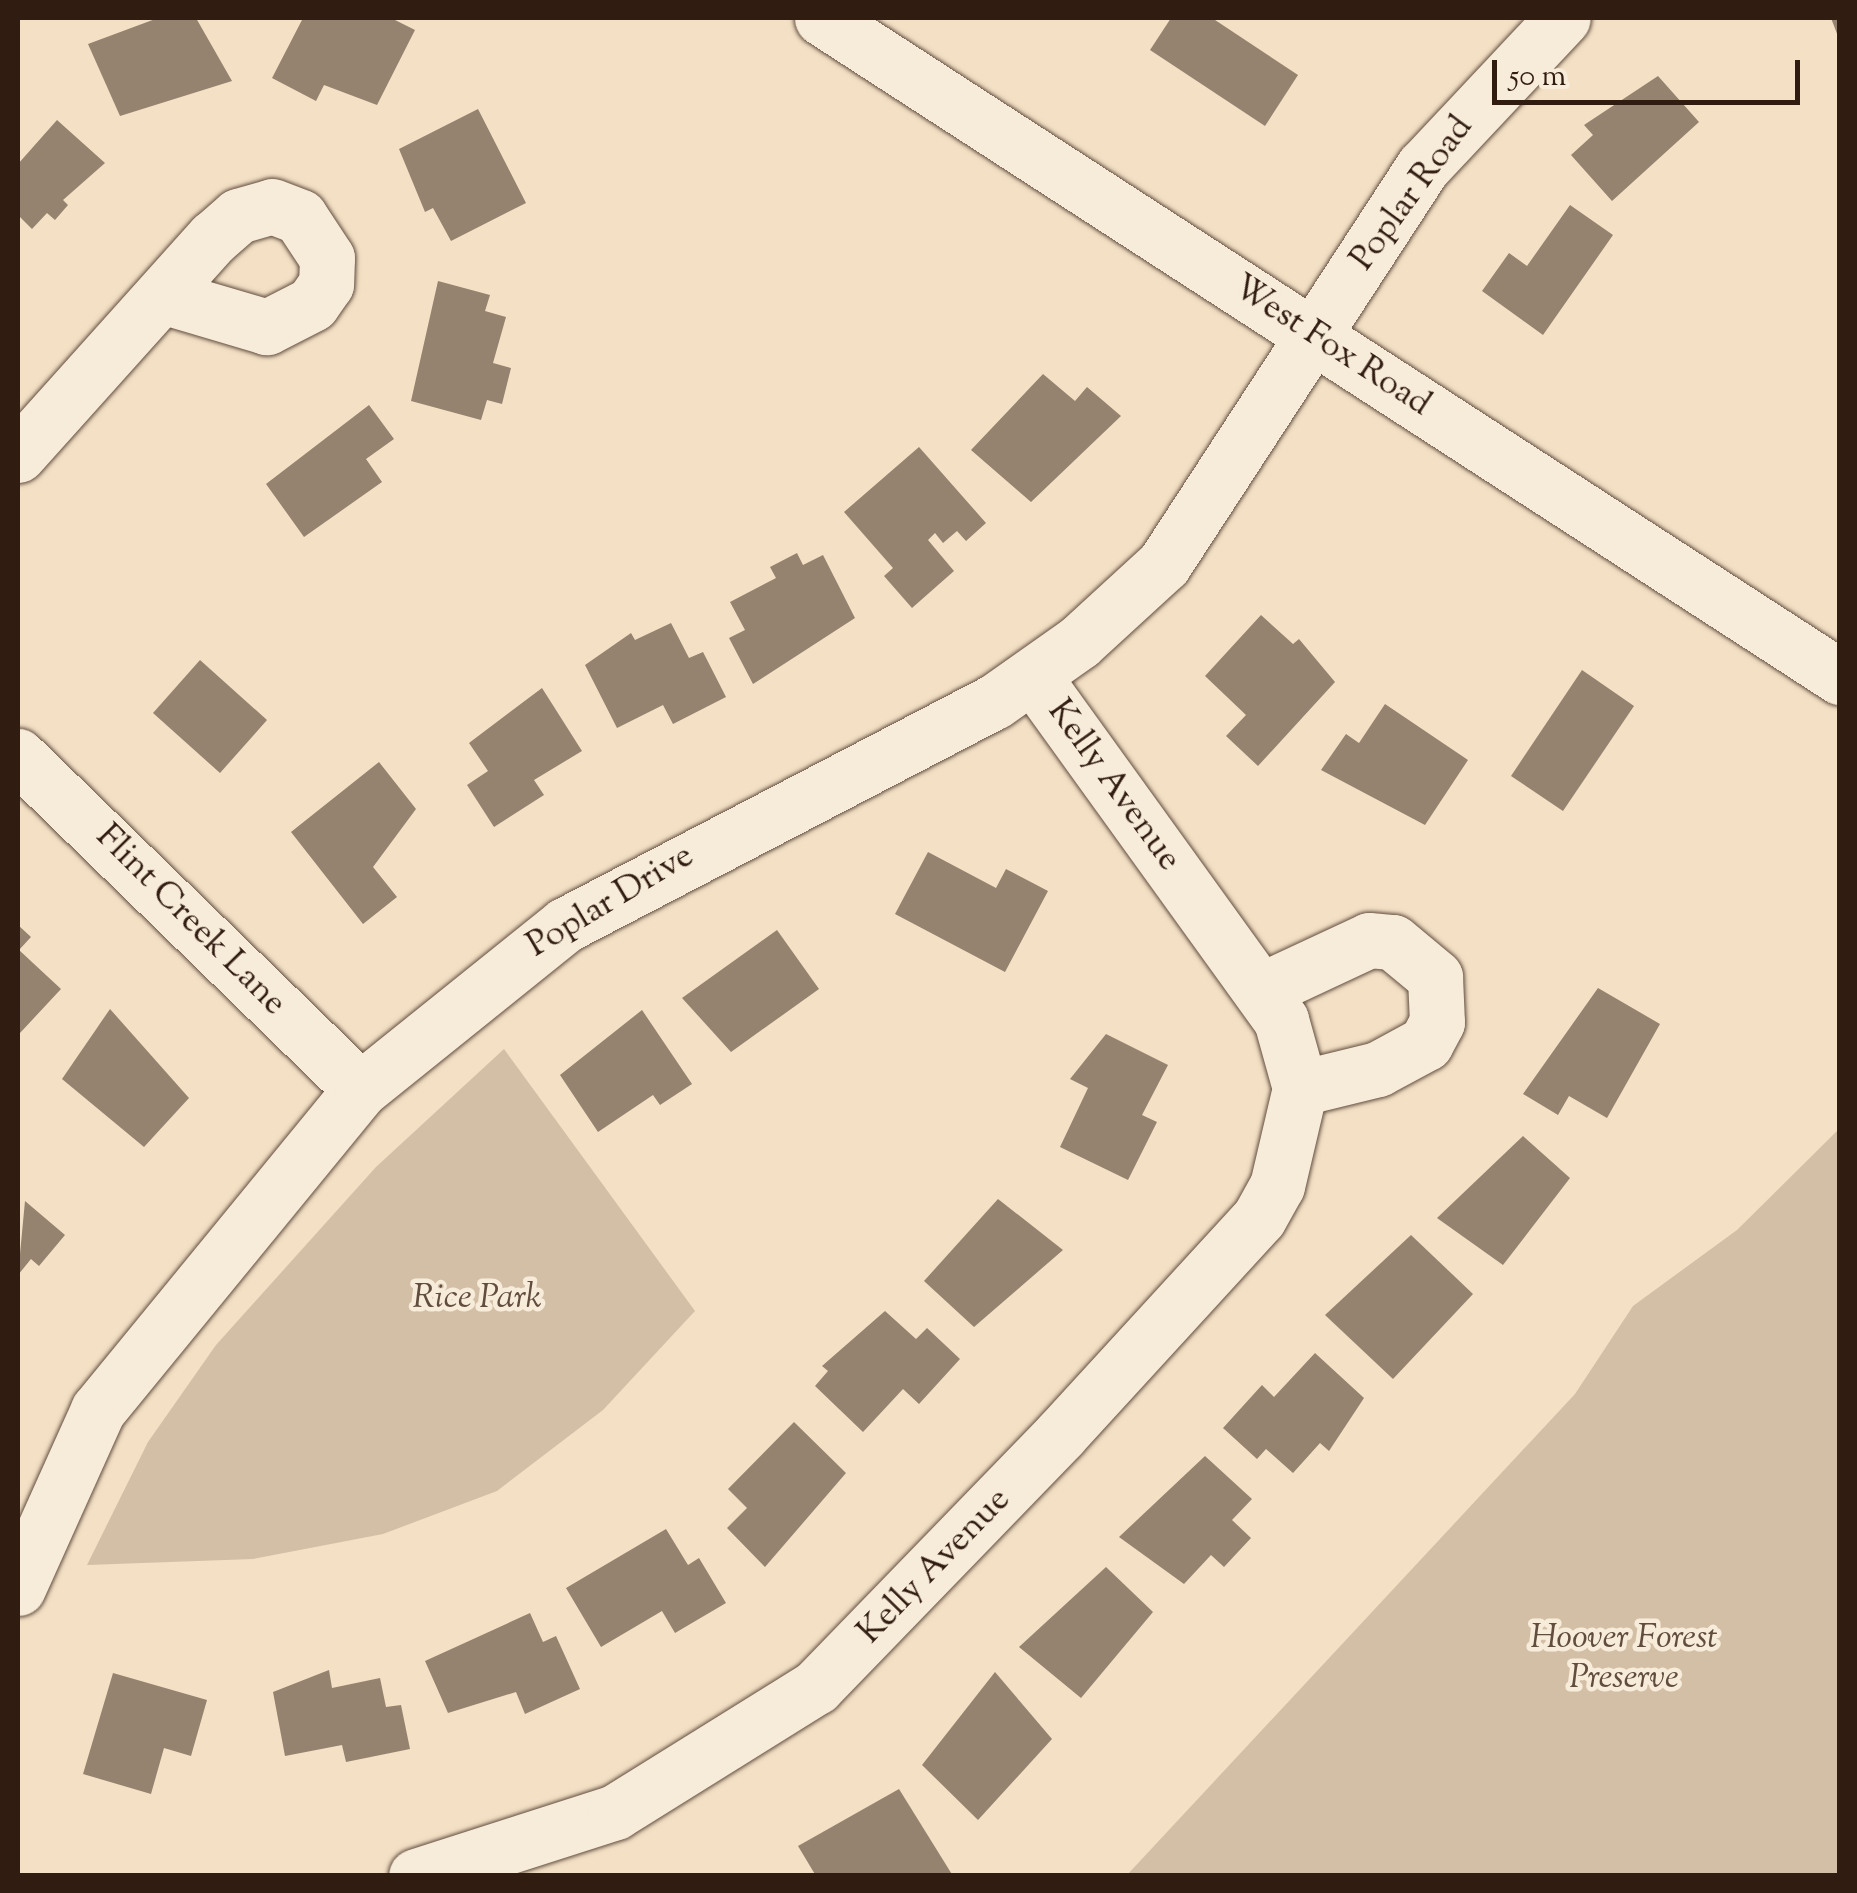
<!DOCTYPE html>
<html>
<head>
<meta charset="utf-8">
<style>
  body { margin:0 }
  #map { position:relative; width:1857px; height:1893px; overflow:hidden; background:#f3e0c5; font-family:"Sorts Mill Goudy",serif }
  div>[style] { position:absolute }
  .green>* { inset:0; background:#d2bfa6 }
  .building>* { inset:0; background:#95826f }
  .roads { filter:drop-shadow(0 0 2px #614d3e) drop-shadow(0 0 2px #614d3e) }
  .minor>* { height:55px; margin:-27.5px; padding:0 27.5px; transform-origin:27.5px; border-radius:27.5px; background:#f7ebd9 }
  span { translate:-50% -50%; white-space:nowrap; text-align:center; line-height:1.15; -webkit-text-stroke:9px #f7ebd9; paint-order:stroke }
  .street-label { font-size:35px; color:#301c11 }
  .park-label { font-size:35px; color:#614d3e; font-style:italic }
  .frame { position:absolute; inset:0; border:20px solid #301c11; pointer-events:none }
  .scale { position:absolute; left:1492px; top:60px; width:308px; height:45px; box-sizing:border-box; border:5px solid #301c11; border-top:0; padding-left:12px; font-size:30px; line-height:35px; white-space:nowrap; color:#301c11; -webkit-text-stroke:8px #f7ebd9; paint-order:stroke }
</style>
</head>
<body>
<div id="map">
  <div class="green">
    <div style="clip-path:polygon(504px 1049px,695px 1311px,603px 1410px,497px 1491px,383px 1534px,253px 1559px,87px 1565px,148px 1442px,216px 1345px,376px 1167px)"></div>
    <div style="clip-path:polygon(1839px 1129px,1839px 1875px,1127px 1875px,1575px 1394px,1633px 1306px,1737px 1230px)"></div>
  </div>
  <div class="building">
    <div style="clip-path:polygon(158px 18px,196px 18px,232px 81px,120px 116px,88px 44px)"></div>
    <div style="clip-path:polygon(303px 18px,391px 18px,415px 30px,377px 105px,324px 85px,316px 101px,272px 78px)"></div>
    <div style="clip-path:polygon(1171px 18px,1212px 18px,1298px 75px,1265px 126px,1150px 50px)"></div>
    <div style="clip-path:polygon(1831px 18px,1840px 18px,1840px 39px,1839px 39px)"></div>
    <div style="clip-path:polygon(1658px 76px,1699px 122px,1612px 201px,1571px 155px,1593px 135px,1584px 125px)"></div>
    <div style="clip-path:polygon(478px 109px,526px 203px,451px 241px,433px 208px,425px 212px,399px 149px)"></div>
    <div style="clip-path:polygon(57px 120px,105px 163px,63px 200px,68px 205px,55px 220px,47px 213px,32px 229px,18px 215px,18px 164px)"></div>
    <div style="clip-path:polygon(1570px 205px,1613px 235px,1543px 335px,1482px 291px,1509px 253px,1527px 266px)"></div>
    <div style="clip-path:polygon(438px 281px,490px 295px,485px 311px,506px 317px,493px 363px,511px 368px,502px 404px,487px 400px,481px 420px,411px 401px)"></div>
    <div style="clip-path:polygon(1043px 374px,1075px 401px,1087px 387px,1121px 416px,1031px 502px,971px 450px)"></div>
    <div style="clip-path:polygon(369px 405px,394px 439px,366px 459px,382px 482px,304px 537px,266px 484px)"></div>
    <div style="clip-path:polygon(919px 447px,986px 523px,966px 541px,957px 531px,943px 543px,935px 533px,928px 540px,954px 571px,912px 608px,884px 576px,893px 568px,844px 512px)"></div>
    <div style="clip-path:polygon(797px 553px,803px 565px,823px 555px,855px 618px,753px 684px,729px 638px,745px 630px,730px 602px,776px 578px,770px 567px)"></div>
    <div style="clip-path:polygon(1261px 615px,1293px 644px,1299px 639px,1335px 682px,1258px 766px,1226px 736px,1246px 715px,1205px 676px)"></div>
    <div style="clip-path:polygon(671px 623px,689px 658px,703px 652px,726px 697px,673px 724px,663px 705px,617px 728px,585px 665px,631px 633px,635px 640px)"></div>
    <div style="clip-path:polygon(200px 660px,267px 720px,220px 773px,153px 713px)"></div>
    <div style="clip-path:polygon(1582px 670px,1634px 706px,1563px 811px,1511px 776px)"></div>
    <div style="clip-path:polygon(542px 688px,582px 751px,534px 780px,544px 795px,494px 827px,467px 785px,488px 771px,469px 743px)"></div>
    <div style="clip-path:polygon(1385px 704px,1468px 760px,1425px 825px,1321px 770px,1346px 734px,1359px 743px)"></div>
    <div style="clip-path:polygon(379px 762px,416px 809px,373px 867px,397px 897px,363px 924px,291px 832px)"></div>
    <div style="clip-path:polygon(928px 852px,996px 888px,1006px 869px,1048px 891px,1005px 972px,895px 914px)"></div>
    <div style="clip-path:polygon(18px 925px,31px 937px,19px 950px,61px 989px,20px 1033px)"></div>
    <div style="clip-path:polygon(777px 930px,819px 989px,731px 1052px,682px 998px)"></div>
    <div style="clip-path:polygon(1598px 988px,1660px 1024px,1607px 1118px,1569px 1096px,1558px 1115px,1523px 1094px)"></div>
    <div style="clip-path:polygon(110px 1009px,189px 1098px,144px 1147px,62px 1079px)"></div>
    <div style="clip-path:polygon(642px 1010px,692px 1084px,660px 1105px,653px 1095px,598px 1132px,560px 1075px)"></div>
    <div style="clip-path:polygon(1106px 1034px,1168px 1065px,1142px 1115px,1157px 1122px,1128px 1180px,1060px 1147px,1088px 1088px,1070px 1079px)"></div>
    <div style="clip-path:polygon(1523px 1136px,1570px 1178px,1503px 1265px,1437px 1218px)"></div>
    <div style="clip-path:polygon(998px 1199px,1063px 1250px,974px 1327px,924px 1281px)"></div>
    <div style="clip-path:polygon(25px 1201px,65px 1235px,39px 1266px,31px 1259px,18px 1275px)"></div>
    <div style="clip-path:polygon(1411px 1235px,1473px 1294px,1393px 1379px,1325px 1315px)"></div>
    <div style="clip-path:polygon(885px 1311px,916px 1339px,927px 1328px,960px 1359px,919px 1404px,903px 1389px,863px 1432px,815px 1386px,828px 1371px,822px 1366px)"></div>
    <div style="clip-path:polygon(1315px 1353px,1364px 1398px,1329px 1451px,1320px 1443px,1293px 1473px,1266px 1449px,1257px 1459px,1223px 1428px,1262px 1385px,1274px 1397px)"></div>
    <div style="clip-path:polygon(794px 1422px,846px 1473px,765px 1567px,727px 1528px,747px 1508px,728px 1489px)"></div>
    <div style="clip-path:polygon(1205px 1456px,1252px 1499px,1232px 1520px,1251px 1538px,1224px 1567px,1211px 1555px,1184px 1584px,1119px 1537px)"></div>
    <div style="clip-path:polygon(666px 1529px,688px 1565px,699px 1558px,726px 1603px,675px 1633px,662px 1611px,601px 1647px,566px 1588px)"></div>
    <div style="clip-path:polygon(1106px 1567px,1153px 1612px,1081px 1698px,1019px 1647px)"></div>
    <div style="clip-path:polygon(530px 1613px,543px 1642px,556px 1636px,580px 1689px,525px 1714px,516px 1692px,448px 1713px,425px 1661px)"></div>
    <div style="clip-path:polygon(329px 1670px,332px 1688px,380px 1678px,386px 1707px,401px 1705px,410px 1749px,346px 1762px,342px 1745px,285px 1756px,273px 1692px)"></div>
    <div style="clip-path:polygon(995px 1672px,1052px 1739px,978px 1820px,922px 1765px)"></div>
    <div style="clip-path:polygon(113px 1673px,207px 1700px,191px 1756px,164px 1748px,151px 1794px,83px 1774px)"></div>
    <div style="clip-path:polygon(899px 1789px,953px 1876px,816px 1876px,798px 1846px)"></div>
  </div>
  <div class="roads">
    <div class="minor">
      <div style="left:822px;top:18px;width:1213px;rotate:32.92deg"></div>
      <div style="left:18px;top:455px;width:292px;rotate:-48.1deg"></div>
      <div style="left:213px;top:238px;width:33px;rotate:-41deg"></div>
      <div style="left:238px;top:216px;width:35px;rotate:-16deg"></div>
      <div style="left:272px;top:206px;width:30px;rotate:21deg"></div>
      <div style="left:300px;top:217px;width:49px;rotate:56.6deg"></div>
      <div style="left:327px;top:258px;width:26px;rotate:92deg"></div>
      <div style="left:326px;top:284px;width:24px;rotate:125deg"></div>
      <div style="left:312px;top:304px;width:51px;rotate:152.9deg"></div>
      <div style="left:267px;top:327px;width:109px;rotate:-163.6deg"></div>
      <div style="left:18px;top:756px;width:478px;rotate:44.2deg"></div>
      <div style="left:1262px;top:990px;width:118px;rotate:-25deg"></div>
      <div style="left:1369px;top:940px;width:24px;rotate:5deg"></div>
      <div style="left:1393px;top:942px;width:55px;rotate:39.8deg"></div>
      <div style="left:1435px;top:977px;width:45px;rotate:87.5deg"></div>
      <div style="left:1437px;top:1022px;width:24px;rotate:118deg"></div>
      <div style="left:1426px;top:1043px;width:55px;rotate:151.6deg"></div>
      <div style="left:1378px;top:1069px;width:80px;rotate:166.3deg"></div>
      <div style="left:18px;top:1588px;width:195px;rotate:-65.8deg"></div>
      <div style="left:98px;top:1410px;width:415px;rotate:-50.7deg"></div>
      <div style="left:361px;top:1089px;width:262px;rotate:-38.8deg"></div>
      <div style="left:565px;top:925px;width:483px;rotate:-27.5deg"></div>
      <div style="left:994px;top:702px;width:104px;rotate:-35.2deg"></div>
      <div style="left:1079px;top:642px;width:115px;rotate:-42.5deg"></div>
      <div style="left:1164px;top:564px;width:474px;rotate:-56.9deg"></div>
      <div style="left:1423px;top:167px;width:204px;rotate:-46.8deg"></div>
      <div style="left:416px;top:1876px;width:209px;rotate:-17.8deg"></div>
      <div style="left:615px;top:1812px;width:237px;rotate:-31.9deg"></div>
      <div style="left:816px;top:1687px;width:351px;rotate:-45.9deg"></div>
      <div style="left:1060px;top:1435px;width:294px;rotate:-47.5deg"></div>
      <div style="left:1259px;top:1218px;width:37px;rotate:-61deg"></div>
      <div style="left:1277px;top:1186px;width:101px;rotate:-76.8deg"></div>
      <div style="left:1300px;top:1088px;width:71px;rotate:-105.6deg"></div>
      <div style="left:1281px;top:1020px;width:422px;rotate:-125.8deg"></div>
    </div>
  </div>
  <div class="street-label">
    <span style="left:1413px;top:194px;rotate:-54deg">Poplar Road</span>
    <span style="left:1331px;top:347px;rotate:33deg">West Fox Road</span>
    <span style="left:1113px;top:786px;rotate:54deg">Kelly Avenue</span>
    <span style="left:611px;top:902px;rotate:-31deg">Poplar Drive</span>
    <span style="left:190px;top:921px;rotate:45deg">Flint Creek Lane</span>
    <span style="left:935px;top:1567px;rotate:-46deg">Kelly Avenue</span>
  </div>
  <div class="park-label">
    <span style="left:477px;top:1299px">Rice Park</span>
    <span style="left:1624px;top:1659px">Hoover Forest<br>Preserve</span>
  </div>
  <div class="frame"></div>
  <div class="scale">50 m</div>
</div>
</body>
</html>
